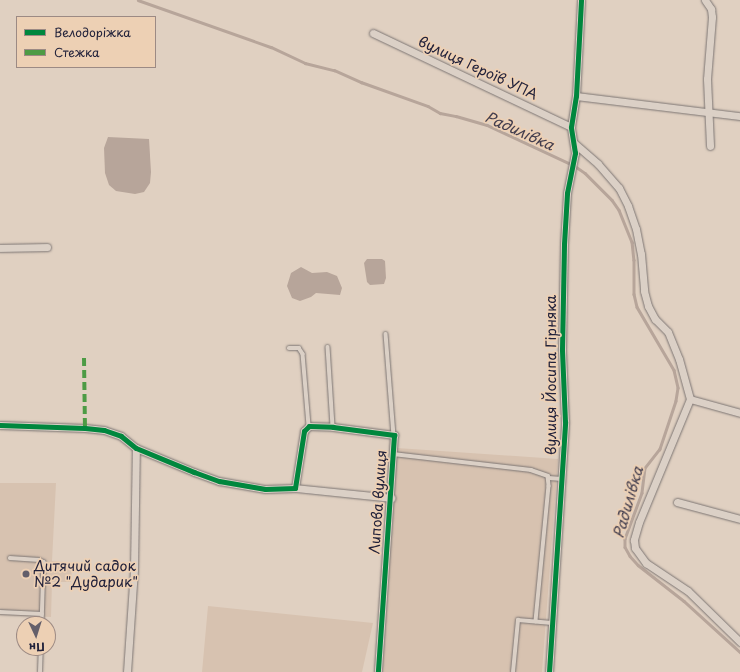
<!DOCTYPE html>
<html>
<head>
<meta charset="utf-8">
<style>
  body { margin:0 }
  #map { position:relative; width:740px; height:672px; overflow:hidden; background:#e0d0c1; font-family:"Playpen Sans",sans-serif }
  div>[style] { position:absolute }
  .built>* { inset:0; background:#d7c2b0 }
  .water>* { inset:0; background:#b7a59a }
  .stream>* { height:2.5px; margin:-1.25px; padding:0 1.25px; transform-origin:1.25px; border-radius:1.25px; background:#b7a59a }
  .roads { filter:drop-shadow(0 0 1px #7c7573) drop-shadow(0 0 1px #7c7573) }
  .lane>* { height:3.5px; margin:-1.75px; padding:0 1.75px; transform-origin:1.75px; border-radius:1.75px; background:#dbd0c6 }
  .street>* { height:7px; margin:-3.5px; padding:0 3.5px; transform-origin:3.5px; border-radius:3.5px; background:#dbd0c6 }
  .quiet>* { height:4px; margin-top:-2px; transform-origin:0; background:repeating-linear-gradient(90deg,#4d9b45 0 8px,transparent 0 12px) }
  .cycleway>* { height:5px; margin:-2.5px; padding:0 2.5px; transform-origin:2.5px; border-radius:2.5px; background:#00873e }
  .dots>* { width:11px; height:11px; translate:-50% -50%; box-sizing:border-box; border:2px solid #edd0b4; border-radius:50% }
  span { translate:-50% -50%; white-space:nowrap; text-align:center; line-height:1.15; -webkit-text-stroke:3.5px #edd0b4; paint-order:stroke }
  .street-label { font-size:14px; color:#22223b }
  .poi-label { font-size:14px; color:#22223b }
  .left { translate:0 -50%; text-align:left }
  .water-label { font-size:15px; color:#433e4e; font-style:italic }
  .legend { position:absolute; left:16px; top:16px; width:140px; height:52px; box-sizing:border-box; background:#edd0b4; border:1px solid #9c8a84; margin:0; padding:5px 7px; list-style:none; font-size:12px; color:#22223b }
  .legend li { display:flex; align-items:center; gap:8px; height:20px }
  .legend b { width:20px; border:1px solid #9c8a84 }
  .north { position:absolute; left:16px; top:616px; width:40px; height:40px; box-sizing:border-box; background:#edd0b4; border:1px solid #9c8a84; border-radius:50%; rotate:176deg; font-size:11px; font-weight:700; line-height:16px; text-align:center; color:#22223b }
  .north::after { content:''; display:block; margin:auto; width:14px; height:18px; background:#645f6a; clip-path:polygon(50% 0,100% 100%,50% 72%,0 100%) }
</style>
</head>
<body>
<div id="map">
  <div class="built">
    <div style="clip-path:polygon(397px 448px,558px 459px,542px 672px,382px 672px)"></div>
    <div style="clip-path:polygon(0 483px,56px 483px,52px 561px,72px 563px,71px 582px,52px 582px,51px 617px,0 615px)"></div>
    <div style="clip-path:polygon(208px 606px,373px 623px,362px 672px,202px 672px)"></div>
  </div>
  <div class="water">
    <div style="clip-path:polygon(108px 137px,149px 139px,151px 172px,150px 183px,144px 192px,135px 194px,116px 191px,109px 185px,105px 173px,104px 148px)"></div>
    <div style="clip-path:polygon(367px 259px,382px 259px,385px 261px,386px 278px,384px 284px,370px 285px,367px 282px,364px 263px)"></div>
    <div style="clip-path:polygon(301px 267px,312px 273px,327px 272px,337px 276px,342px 288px,340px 295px,316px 293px,311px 297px,300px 301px,292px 298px,287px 286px,291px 273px)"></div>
  </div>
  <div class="stream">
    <div style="left:138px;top:0;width:141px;rotate:19.5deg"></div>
    <div style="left:271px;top:47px;width:38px;rotate:25deg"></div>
    <div style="left:305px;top:63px;width:30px;rotate:14deg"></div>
    <div style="left:334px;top:70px;width:30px;rotate:24deg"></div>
    <div style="left:361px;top:82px;width:71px;rotate:19.7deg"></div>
    <div style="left:428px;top:106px;width:14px;rotate:30deg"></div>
    <div style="left:440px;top:113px;width:16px;rotate:11deg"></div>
    <div style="left:456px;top:116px;width:32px;rotate:16deg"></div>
    <div style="left:487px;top:125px;width:97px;rotate:25deg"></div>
    <div style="left:575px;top:166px;width:12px;rotate:35deg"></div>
    <div style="left:585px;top:173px;width:38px;rotate:45deg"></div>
    <div style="left:612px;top:200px;width:12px;rotate:55deg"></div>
    <div style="left:619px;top:210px;width:35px;rotate:68deg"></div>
    <div style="left:632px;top:242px;width:18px;rotate:84deg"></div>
    <div style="left:634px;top:260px;width:34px;rotate:90deg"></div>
    <div style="left:634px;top:294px;width:13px;rotate:77deg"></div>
    <div style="left:637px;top:307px;width:73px;rotate:59.6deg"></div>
    <div style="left:674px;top:370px;width:18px;rotate:77deg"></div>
    <div style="left:678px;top:388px;width:13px;rotate:99deg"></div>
    <div style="left:676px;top:401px;width:51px;rotate:108.4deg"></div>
    <div style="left:660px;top:449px;width:24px;rotate:128deg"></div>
    <div style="left:645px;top:468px;width:25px;rotate:97deg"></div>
    <div style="left:642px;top:493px;width:49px;rotate:110.3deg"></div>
    <div style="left:625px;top:539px;width:8px;rotate:90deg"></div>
    <div style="left:625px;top:547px;width:10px;rotate:61deg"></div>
    <div style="left:630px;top:556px;width:12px;rotate:48deg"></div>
    <div style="left:638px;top:565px;width:58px;rotate:38deg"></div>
    <div style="left:684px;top:601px;width:76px;rotate:42.3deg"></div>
  </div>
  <div class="roads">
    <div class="lane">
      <div style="left:386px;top:334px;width:101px;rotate:85.5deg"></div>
      <div style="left:328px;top:347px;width:80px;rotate:86.4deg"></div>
      <div style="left:289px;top:348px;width:10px"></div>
      <div style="left:299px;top:348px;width:7px;rotate:56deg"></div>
      <div style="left:303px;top:354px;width:72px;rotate:85.2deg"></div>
      <div style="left:393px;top:454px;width:139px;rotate:6.6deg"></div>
      <div style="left:531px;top:470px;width:18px;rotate:19deg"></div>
      <div style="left:548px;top:476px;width:10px;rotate:84deg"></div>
      <div style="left:549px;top:486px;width:136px;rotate:95.5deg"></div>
      <div style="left:549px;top:478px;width:13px;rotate:4deg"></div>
      <div style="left:10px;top:558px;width:29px;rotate:4deg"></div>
      <div style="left:39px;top:560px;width:5px;rotate:22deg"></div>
      <div style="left:44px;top:562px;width:62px;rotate:91.8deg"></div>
      <div style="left:0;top:612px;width:42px;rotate:2.7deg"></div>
      <div style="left:40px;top:672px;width:24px;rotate:-88deg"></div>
      <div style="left:513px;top:672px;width:52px;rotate:-84.5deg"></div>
      <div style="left:518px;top:620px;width:34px;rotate:5deg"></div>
    </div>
    <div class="street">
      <div style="left:705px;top:0;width:11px;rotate:56deg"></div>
      <div style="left:711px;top:9px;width:8px;rotate:83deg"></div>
      <div style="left:712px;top:17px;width:62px;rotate:94.6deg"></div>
      <div style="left:707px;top:79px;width:67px;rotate:87.4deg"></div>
      <div style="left:373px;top:33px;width:219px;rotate:25.4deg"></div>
      <div style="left:576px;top:96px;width:165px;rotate:7deg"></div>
      <div style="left:574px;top:143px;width:32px;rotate:41deg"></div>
      <div style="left:598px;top:164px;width:32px;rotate:49deg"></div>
      <div style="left:619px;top:188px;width:20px;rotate:63deg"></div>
      <div style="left:628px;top:206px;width:24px;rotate:71deg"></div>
      <div style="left:636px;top:229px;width:25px;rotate:79deg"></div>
      <div style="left:641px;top:254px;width:37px;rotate:85deg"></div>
      <div style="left:644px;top:291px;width:16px;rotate:75deg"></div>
      <div style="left:648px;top:306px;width:15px;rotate:62deg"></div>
      <div style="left:655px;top:319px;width:18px;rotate:45deg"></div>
      <div style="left:668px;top:332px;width:29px;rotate:68deg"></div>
      <div style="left:679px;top:359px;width:41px;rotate:74.6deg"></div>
      <div style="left:690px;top:399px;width:133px;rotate:112.5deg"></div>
      <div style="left:639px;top:522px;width:19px;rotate:106deg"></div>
      <div style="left:634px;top:540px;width:8px;rotate:83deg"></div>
      <div style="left:635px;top:548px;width:19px;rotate:54deg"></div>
      <div style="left:646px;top:563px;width:50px;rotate:33.7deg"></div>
      <div style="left:688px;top:591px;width:73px;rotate:44.4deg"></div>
      <div style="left:0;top:248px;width:47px;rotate:-1.2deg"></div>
      <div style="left:690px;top:399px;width:52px;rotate:15.6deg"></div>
      <div style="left:0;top:425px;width:85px;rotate:2deg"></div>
      <div style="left:85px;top:428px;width:19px;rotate:6deg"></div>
      <div style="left:104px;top:430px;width:18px;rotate:19deg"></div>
      <div style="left:121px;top:436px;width:19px;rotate:39deg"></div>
      <div style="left:136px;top:448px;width:63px;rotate:22.5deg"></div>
      <div style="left:194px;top:472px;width:27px;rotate:20deg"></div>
      <div style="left:219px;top:481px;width:47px;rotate:9.9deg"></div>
      <div style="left:265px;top:489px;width:30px;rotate:-2deg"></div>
      <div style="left:295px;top:488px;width:58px;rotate:-81deg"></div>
      <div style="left:304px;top:431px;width:7px;rotate:-45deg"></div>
      <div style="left:309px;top:426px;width:24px;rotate:2deg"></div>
      <div style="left:333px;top:427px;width:62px;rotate:7.5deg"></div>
      <div style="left:394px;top:435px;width:238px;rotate:93.9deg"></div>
      <div style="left:295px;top:488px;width:97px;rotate:5.9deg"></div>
      <div style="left:677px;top:502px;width:65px;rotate:15.1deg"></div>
      <div style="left:127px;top:672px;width:103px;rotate:-86.1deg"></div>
      <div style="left:134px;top:569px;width:121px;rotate:-89.1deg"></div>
      <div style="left:549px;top:672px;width:251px;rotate:-86.3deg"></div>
      <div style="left:565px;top:422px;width:73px;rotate:-92.4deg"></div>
      <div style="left:562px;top:349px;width:105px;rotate:-88.9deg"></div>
      <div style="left:564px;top:244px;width:51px;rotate:-86.6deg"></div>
      <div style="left:567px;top:193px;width:41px;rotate:-78.7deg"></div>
      <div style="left:575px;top:153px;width:26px;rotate:-99deg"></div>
      <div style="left:571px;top:127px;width:31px;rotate:-81deg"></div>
      <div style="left:576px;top:96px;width:96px;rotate:-87deg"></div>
    </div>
  </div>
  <div class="quiet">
    <div style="left:84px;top:358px;width:70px;rotate:89.2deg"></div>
  </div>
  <div class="cycleway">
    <div style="left:0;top:425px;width:85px;rotate:2deg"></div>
    <div style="left:85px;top:428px;width:19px;rotate:6deg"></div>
    <div style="left:104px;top:430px;width:18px;rotate:19deg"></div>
    <div style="left:121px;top:436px;width:19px;rotate:39deg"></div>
    <div style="left:136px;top:448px;width:63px;rotate:22.5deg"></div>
    <div style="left:194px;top:472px;width:27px;rotate:20deg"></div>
    <div style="left:219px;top:481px;width:47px;rotate:9.9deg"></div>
    <div style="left:265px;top:489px;width:30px;rotate:-2deg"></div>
    <div style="left:295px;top:488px;width:58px;rotate:-81deg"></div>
    <div style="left:304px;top:431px;width:7px;rotate:-45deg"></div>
    <div style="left:309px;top:426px;width:24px;rotate:2deg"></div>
    <div style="left:333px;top:427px;width:62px;rotate:7.5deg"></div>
    <div style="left:394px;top:435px;width:238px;rotate:93.9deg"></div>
    <div style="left:549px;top:672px;width:251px;rotate:-86.3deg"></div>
    <div style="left:565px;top:422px;width:73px;rotate:-92.4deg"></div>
    <div style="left:562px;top:349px;width:105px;rotate:-88.9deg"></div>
    <div style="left:564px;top:244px;width:51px;rotate:-86.6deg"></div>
    <div style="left:567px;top:193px;width:41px;rotate:-78.7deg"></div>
    <div style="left:575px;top:153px;width:26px;rotate:-99deg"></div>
    <div style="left:571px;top:127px;width:31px;rotate:-81deg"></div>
    <div style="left:576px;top:96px;width:96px;rotate:-87deg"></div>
  </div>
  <div class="dots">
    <div style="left:26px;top:574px;background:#645f6a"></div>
  </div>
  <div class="street-label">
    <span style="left:478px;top:68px;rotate:25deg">вулиця Героїв УПА</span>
    <span style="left:551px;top:375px;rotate:-90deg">вулиця Йосипа Гірняка</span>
    <span style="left:378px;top:502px;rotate:-86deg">Липова вулиця</span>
  </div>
  <div class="poi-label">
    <span class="left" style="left:34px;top:574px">Дитячий садок<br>№2 "Дударик"</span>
  </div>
  <div class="water-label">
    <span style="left:520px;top:130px;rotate:24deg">Радилівка</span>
    <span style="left:627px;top:502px;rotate:-74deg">Радилівка</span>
  </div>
  <ul class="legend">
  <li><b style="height:5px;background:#00873e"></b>Велодоріжка</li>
  <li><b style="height:5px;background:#4d9b45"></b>Стежка</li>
  </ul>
  <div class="north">Пн</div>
</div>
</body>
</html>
